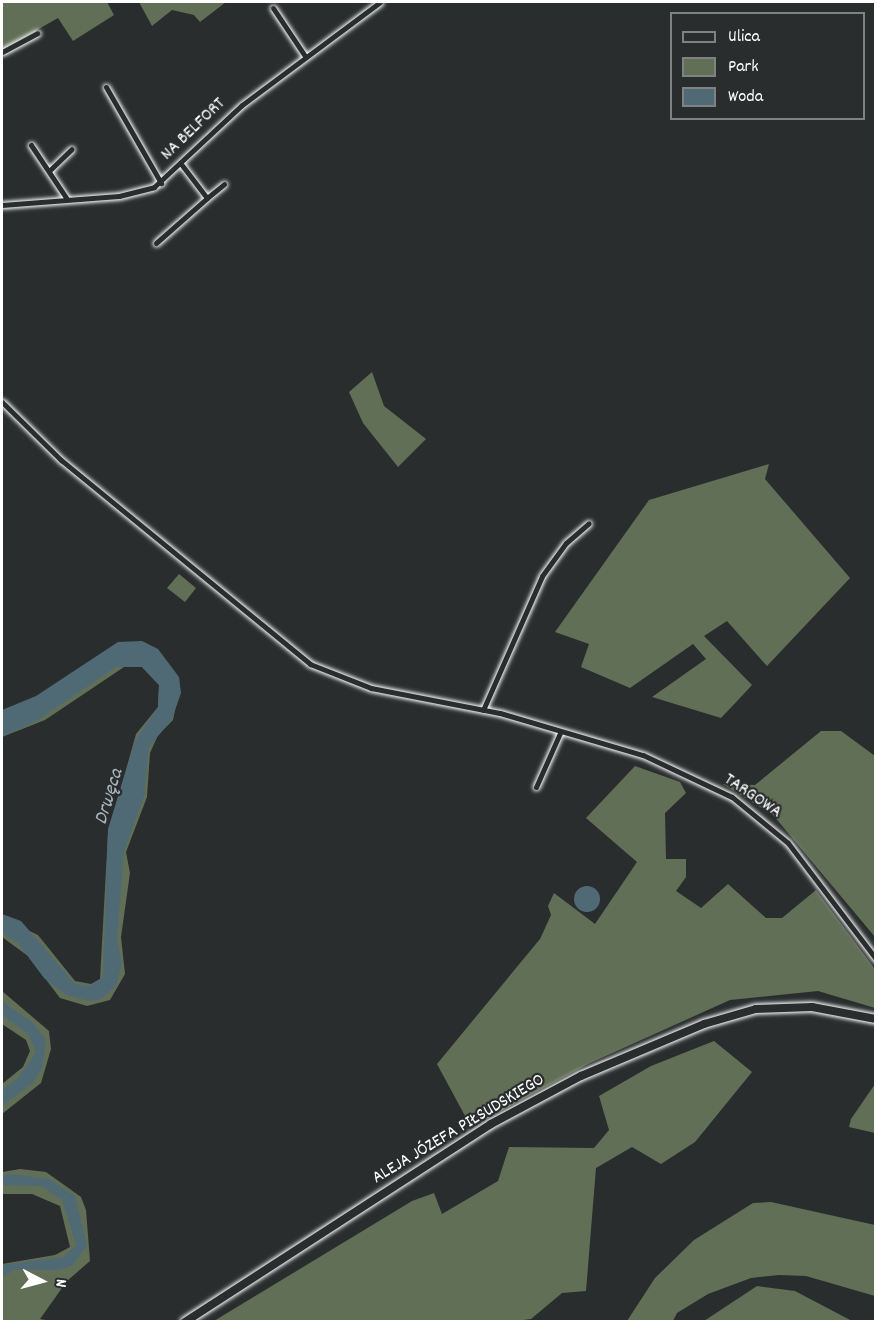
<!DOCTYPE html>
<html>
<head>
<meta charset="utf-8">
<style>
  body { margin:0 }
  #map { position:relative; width:877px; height:1323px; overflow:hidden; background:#2a2d2e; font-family:Dekko,sans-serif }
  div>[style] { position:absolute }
  .green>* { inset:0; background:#616f57 }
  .water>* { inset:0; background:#506a75 }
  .round { border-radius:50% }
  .roads { filter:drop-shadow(0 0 2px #fff) drop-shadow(0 0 2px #fff) }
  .minor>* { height:5px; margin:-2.5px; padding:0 2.5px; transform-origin:2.5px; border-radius:2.5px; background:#2a2d2e }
  .secondary>* { height:8px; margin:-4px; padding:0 4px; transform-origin:4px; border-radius:4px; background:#2a2d2e }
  span { translate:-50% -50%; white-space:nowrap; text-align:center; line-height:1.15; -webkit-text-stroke:4.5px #2a2d2e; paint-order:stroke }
  .street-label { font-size:18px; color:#fff }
  .water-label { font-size:20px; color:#a8b4ba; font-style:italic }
  .frame { position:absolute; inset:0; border:3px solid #fff; pointer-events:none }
  .legend { position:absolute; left:670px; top:12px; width:195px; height:108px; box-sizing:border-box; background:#2a2d2e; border:2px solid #7f8182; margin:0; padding:8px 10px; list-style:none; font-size:18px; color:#fff }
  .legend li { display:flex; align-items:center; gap:12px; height:30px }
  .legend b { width:30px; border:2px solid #7f8182 }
  .north { position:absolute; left:12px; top:1251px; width:60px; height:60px; -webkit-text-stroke:4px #2a2d2e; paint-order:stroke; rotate:96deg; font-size:16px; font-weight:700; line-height:24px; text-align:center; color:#fff }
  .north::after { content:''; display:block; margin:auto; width:21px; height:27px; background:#fff; clip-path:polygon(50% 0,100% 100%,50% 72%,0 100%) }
</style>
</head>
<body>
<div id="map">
  <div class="green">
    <div style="clip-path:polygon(2px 2px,107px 2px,114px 15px,73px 41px,58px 18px,2px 50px)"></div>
    <div style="clip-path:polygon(139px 2px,226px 2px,200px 22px,194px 15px,172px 10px,152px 26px)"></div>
    <div style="clip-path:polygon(372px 372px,384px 406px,426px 439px,398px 467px,363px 423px,349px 392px)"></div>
    <div style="clip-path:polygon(769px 464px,765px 479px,850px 578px,767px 666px,727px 621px,704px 636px,752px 685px,739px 699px,721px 718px,652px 697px,706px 659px,693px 644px,630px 688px,581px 667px,589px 644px,555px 632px,649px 500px)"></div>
    <div style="clip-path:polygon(179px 574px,196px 588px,185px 602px,167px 588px)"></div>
    <div style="clip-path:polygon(129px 645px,177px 700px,173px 720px,158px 735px,150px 753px,147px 797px,126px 852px,130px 873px,121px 937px,125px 974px,110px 1000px,87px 1006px,60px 998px,28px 956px,2px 937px,2px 918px,38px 935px,75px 981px,91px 984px,100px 979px,108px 834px,136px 734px,158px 707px,159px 685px,142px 667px,127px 665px,45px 720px,2px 737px,30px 702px)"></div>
    <div style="clip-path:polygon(821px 731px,841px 731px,875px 756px,875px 937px,773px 815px,723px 784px,755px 785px)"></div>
    <div style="clip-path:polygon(635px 766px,680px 782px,686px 793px,665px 813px,666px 859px,686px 859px,686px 877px,676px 891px,701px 908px,728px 884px,766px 918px,782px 918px,816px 890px,875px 969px,875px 1008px,818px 991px,730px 1000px,590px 1063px,471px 1127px,437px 1064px,540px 939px,551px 915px,548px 906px,554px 893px,595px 924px,637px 862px,586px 818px)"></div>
    <div style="clip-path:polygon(2px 991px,49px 1031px,51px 1049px,41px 1083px,2px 1114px,2px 1084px,23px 1067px,30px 1051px,26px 1040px,2px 1024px)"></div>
    <div style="clip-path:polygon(714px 1041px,752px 1072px,695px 1142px,661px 1164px,632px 1147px,596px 1168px,586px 1291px,562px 1293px,531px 1319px,515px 1321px,214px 1321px,412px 1201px,434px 1193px,442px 1214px,498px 1181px,509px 1147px,594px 1148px,609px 1130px,599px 1096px,651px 1066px)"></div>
    <div style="clip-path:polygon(875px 1084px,875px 1133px,849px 1127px,851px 1119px)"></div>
    <div style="clip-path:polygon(20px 1169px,46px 1172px,81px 1197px,86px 1210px,90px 1261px,67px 1281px,40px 1319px,52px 1321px,2px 1321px,2px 1264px,55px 1255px,70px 1247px,60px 1206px,32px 1194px,2px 1194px,2px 1172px)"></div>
    <div style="clip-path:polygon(771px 1202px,875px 1225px,875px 1296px,806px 1276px,779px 1275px,751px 1278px,708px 1294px,677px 1313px,673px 1321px,627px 1321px,655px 1278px,694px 1240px,753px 1203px)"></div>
    <div style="clip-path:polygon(757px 1286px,795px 1291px,852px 1321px,704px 1321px)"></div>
  </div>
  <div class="water">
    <div style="clip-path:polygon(142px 641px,158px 649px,179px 677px,181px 693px,172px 719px,149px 747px,144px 796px,124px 852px,117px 938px,122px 964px,116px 986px,101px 999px,90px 1001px,68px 996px,44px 978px,18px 943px,2px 933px,2px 914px,21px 921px,75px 984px,89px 986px,103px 977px,108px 829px,135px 741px,158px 707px,159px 685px,142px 667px,116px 667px,38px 720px,2px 737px,2px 710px,36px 696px,118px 642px)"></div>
    <div class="round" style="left:574px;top:886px;width:26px;height:26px"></div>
    <div style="clip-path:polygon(2px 1001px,33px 1023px,46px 1040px,42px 1068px,33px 1083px,2px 1106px,2px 1090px,18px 1078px,36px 1052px,28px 1034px,2px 1015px)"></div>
    <div style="clip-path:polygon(12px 1174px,49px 1179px,75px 1196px,87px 1245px,73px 1265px,59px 1270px,14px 1270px,2px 1277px,2px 1265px,64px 1257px,76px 1245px,62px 1200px,41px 1186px,2px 1185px,2px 1176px)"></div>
  </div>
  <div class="roads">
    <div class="minor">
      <div style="left:273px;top:8px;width:58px;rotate:56.3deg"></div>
      <div style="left:2px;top:52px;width:40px;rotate:-28deg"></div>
      <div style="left:106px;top:87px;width:111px;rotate:60.2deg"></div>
      <div style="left:31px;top:145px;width:65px;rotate:56.3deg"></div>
      <div style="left:50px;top:170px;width:30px;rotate:-44deg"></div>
      <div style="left:207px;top:198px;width:22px;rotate:-39deg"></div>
      <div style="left:2px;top:205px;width:117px;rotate:-4.4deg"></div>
      <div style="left:119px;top:196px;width:36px;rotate:-14deg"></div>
      <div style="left:154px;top:187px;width:120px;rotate:-43deg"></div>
      <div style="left:242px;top:105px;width:172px;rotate:-36.7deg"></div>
      <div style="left:156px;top:243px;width:68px;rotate:-41.4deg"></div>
      <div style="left:207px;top:198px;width:43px;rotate:-127.4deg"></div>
      <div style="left:2px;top:402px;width:83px;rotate:44.5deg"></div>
      <div style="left:61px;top:460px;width:322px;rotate:39.3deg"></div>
      <div style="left:310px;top:664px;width:66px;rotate:21.5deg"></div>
      <div style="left:371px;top:688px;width:131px;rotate:11deg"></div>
      <div style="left:500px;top:713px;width:149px;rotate:16.4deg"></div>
      <div style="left:643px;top:755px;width:98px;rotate:25.3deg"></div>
      <div style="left:732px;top:797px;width:72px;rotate:39.4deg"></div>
      <div style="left:788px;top:843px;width:146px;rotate:52.8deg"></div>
      <div style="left:483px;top:710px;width:146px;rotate:-66.2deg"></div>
      <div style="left:542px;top:576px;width:41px;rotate:-54deg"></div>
      <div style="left:566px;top:543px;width:30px;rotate:-41deg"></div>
      <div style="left:536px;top:787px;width:59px;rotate:-66deg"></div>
    </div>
    <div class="secondary">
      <div style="left:185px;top:1322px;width:364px;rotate:-32.9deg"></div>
      <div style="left:491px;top:1124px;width:102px;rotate:-28.1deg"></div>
      <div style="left:581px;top:1076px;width:134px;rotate:-22.9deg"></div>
      <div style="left:704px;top:1024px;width:54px;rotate:-16.1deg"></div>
      <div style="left:756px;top:1009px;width:56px;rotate:-2deg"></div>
      <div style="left:812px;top:1007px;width:65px;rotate:10.6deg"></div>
    </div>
  </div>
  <div class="street-label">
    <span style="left:194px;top:130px;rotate:-44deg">NA BELFORT</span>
    <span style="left:752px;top:797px;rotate:34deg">TARGOWA</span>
    <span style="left:459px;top:1130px;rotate:-31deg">ALEJA JÓZEFA PIŁSUDSKIEGO</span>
  </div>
  <div class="water-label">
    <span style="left:110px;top:797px;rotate:-73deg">Drwęca</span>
  </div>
  <div class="frame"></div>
  <ul class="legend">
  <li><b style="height:8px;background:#2a2d2e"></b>Ulica</li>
  <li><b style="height:16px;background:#616f57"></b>Park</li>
  <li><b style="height:16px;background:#506a75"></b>Woda</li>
  </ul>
  <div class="north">N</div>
</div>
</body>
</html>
